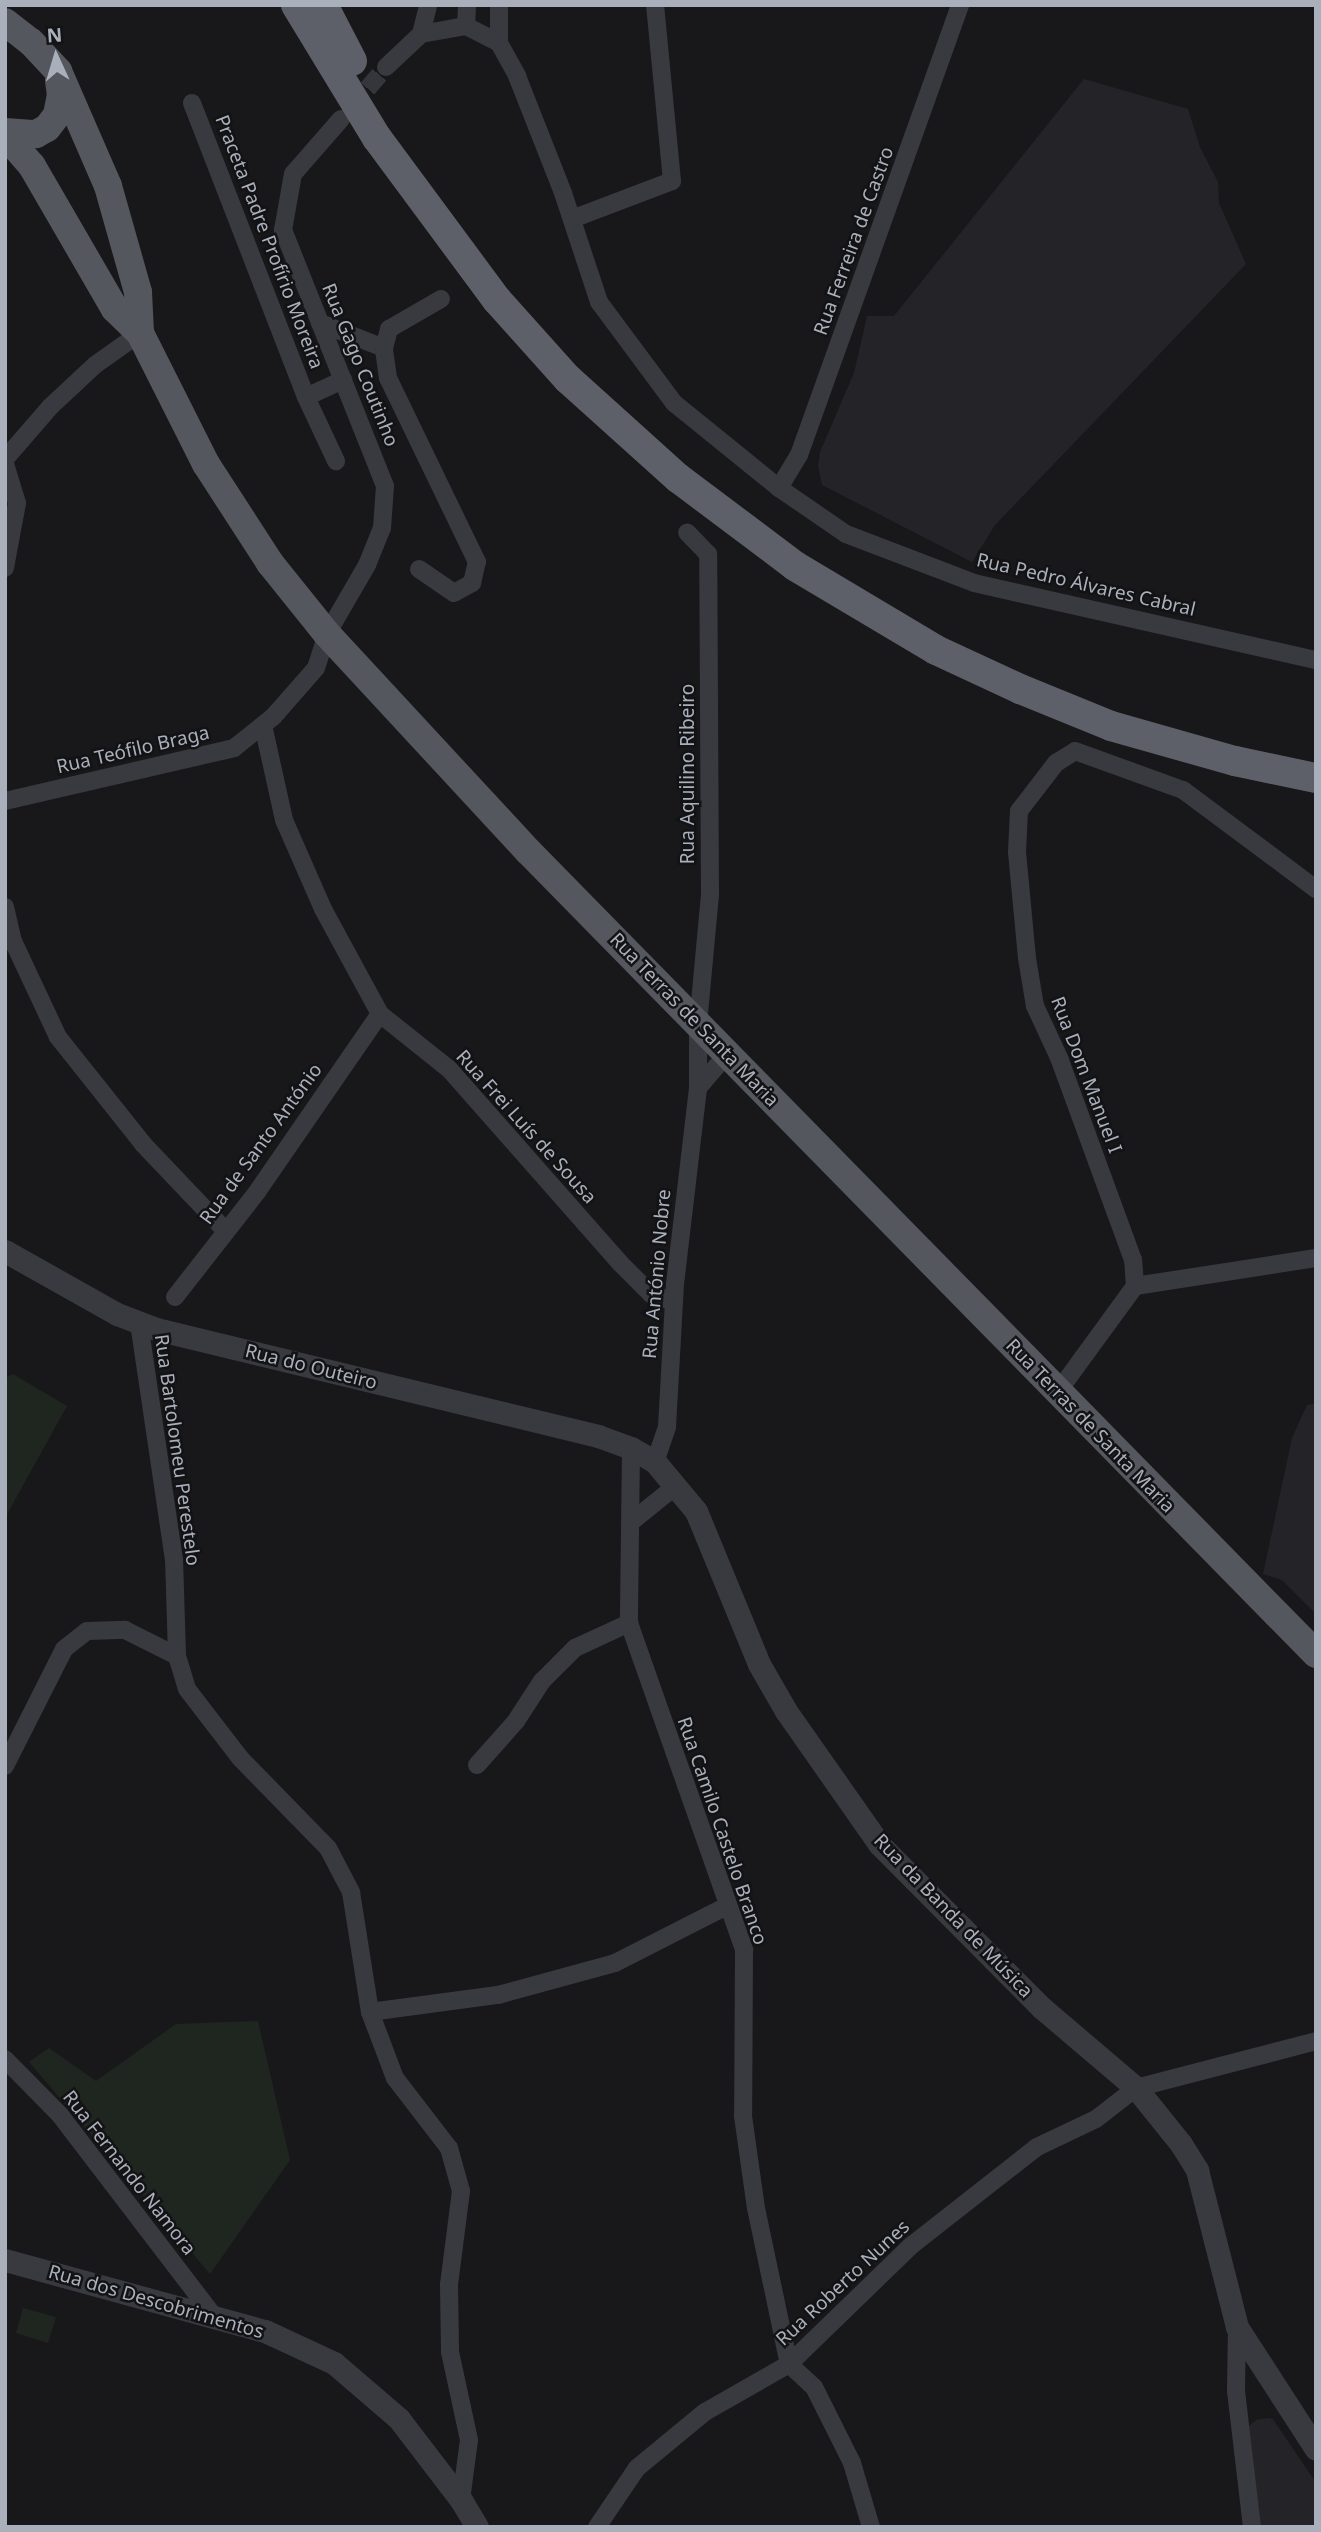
<!DOCTYPE html>
<html>
<head>
<meta charset="utf-8">
<style>
  body { margin:0 }
  #map { position:relative; width:1321px; height:2532px; overflow:hidden; background:#18181b; font-family:"Noto Sans",sans-serif }
  div>[style] { position:absolute }
  .built>* { inset:0; background:#242428 }
  .green>* { inset:0; background:#1e261f }
  .minor-tunnel>* { height:18px; margin-top:-9px; transform-origin:0; background:repeating-linear-gradient(90deg,#35363b 0 18px,transparent 0 27px) }
  .minor>* { height:18px; margin:-9px; padding:0 9px; transform-origin:9px; border-radius:9px; background:#393a40 }
  .tertiary>* { height:23px; margin:-11.5px; padding:0 11.5px; transform-origin:11.5px; border-radius:11.5px; background:#393a40 }
  .primary>* { height:28px; margin:-14px; padding:0 14px; transform-origin:14px; border-radius:14px; background:#55575f }
  .trunk>* { height:30px; margin:-15px; padding:0 15px; transform-origin:15px; border-radius:15px; background:#5d6068 }
  span { translate:-50% -50%; white-space:nowrap; text-align:center; line-height:1.15; -webkit-text-stroke:5px #131316; paint-order:stroke }
  .street-label { font-size:19px; color:#aab0bb }
  .frame { position:absolute; inset:0; border:7px solid #aab0bb; pointer-events:none }
  .north { position:absolute; left:21px; top:21px; width:70px; height:70px; -webkit-text-stroke:5px #131316; paint-order:stroke; rotate:356deg; font-size:19px; font-weight:700; line-height:28px; text-align:center; color:#aab0bb }
  .north::after { content:''; display:block; margin:auto; width:24px; height:32px; background:#aab0bb; clip-path:polygon(50% 0,100% 100%,50% 72%,0 100%) }
</style>
</head>
<body>
<div id="map">
  <div class="built">
    <div style="clip-path:polygon(1084px 79px,1188px 109px,1200px 147px,1218px 182px,1219px 203px,1246px 264px,995px 525px,972px 562px,822px 485px,818px 466px,820px 452px,854px 373px,867px 316px,894px 316px)"></div>
    <div style="clip-path:polygon(1316px 1404px,1316px 1614px,1282px 1580px,1263px 1574px,1292px 1438px,1307px 1405px)"></div>
    <div style="clip-path:polygon(1268px 2418px,1273px 2419px,1316px 2483px,1316px 2527px,1261px 2527px,1248px 2427px,1256px 2420px)"></div>
  </div>
  <div class="green">
    <div style="clip-path:polygon(13px 1374px,67px 1406px,5px 1518px,5px 1378px)"></div>
    <div style="clip-path:polygon(258px 2021px,290px 2160px,210px 2274px,29px 2062px,49px 2048px,96px 2081px,176px 2024px)"></div>
    <div style="clip-path:polygon(23px 2308px,56px 2317px,48px 2343px,16px 2333px)"></div>
  </div>
  <div class="minor-tunnel">
    <div style="left:350px;top:109px;width:55px;rotate:-49.4deg"></div>
  </div>
  <div class="minor">
    <div style="left:499px;top:5px;width:38px;rotate:90deg"></div>
    <div style="left:499px;top:43px;width:38px;rotate:61deg"></div>
    <div style="left:517px;top:76px;width:126px;rotate:68.5deg"></div>
    <div style="left:563px;top:193px;width:115px;rotate:71.7deg"></div>
    <div style="left:599px;top:302px;width:126px;rotate:53.4deg"></div>
    <div style="left:674px;top:403px;width:135px;rotate:39deg"></div>
    <div style="left:779px;top:488px;width:81px;rotate:34.5deg"></div>
    <div style="left:846px;top:534px;width:137px;rotate:20.9deg"></div>
    <div style="left:974px;top:583px;width:351px;rotate:12.7deg"></div>
    <div style="left:466px;top:26px;width:21px;rotate:-87deg"></div>
    <div style="left:421px;top:34px;width:46px;rotate:-10.1deg"></div>
    <div style="left:466px;top:26px;width:37px;rotate:27deg"></div>
    <div style="left:386px;top:67px;width:48px;rotate:-43.3deg"></div>
    <div style="left:421px;top:34px;width:30px;rotate:-76deg"></div>
    <div style="left:192px;top:103px;width:315px;rotate:68.8deg"></div>
    <div style="left:306px;top:397px;width:71px;rotate:64.9deg"></div>
    <div style="left:572px;top:219px;width:107px;rotate:-20.8deg"></div>
    <div style="left:672px;top:181px;width:177px;rotate:-95.5deg"></div>
    <div style="left:320px;top:323px;width:69px;rotate:21.3deg"></div>
    <div style="left:306px;top:397px;width:41px;rotate:-24.7deg"></div>
    <div style="left:5px;top:459px;width:69px;rotate:-49.1deg"></div>
    <div style="left:50px;top:407px;width:62px;rotate:-43deg"></div>
    <div style="left:95px;top:365px;width:55px;rotate:-35.4deg"></div>
    <div style="left:5px;top:464px;width:41px;rotate:72.9deg"></div>
    <div style="left:17px;top:503px;width:66px;rotate:100.5deg"></div>
    <div style="left:779px;top:488px;width:39px;rotate:-59deg"></div>
    <div style="left:799px;top:455px;width:478px;rotate:-70.3deg"></div>
    <div style="left:419px;top:569px;width:42px;rotate:34.4deg"></div>
    <div style="left:454px;top:593px;width:21px;rotate:-29deg"></div>
    <div style="left:472px;top:583px;width:22px;rotate:-77deg"></div>
    <div style="left:477px;top:562px;width:204px;rotate:-115.8deg"></div>
    <div style="left:388px;top:378px;width:30px;rotate:-98deg"></div>
    <div style="left:384px;top:348px;width:20px;rotate:-75deg"></div>
    <div style="left:389px;top:329px;width:60px;rotate:-30deg"></div>
    <div style="left:263px;top:725px;width:97px;rotate:77.5deg"></div>
    <div style="left:284px;top:820px;width:97px;rotate:66.3deg"></div>
    <div style="left:323px;top:909px;width:119px;rotate:61.5deg"></div>
    <div style="left:380px;top:1014px;width:88px;rotate:38.6deg"></div>
    <div style="left:449px;top:1069px;width:259px;rotate:48.6deg"></div>
    <div style="left:620px;top:1263px;width:44px;rotate:45deg"></div>
    <div style="left:651px;top:1294px;width:24px;rotate:19deg"></div>
    <div style="left:5px;top:801px;width:235px;rotate:-13deg"></div>
    <div style="left:234px;top:748px;width:50px;rotate:-38.5deg"></div>
    <div style="left:273px;top:717px;width:65px;rotate:-48.7deg"></div>
    <div style="left:316px;top:668px;width:36px;rotate:-72deg"></div>
    <div style="left:327px;top:634px;width:80px;rotate:-59.9deg"></div>
    <div style="left:367px;top:565px;width:40px;rotate:-68deg"></div>
    <div style="left:382px;top:528px;width:42px;rotate:-85.9deg"></div>
    <div style="left:385px;top:486px;width:276px;rotate:-111.7deg"></div>
    <div style="left:283px;top:230px;width:57px;rotate:-79.9deg"></div>
    <div style="left:293px;top:174px;width:73px;rotate:-48.9deg"></div>
    <div style="left:5px;top:907px;width:35px;rotate:77deg"></div>
    <div style="left:13px;top:941px;width:106px;rotate:64.9deg"></div>
    <div style="left:58px;top:1037px;width:137px;rotate:51.5deg"></div>
    <div style="left:143px;top:1144px;width:119px;rotate:46.4deg"></div>
    <div style="left:698px;top:1088px;width:45px;rotate:-49.5deg"></div>
    <div style="left:1135px;top:1286px;width:183px;rotate:-8.8deg"></div>
    <div style="left:175px;top:1297px;width:133px;rotate:-52deg"></div>
    <div style="left:257px;top:1192px;width:216px;rotate:-55.4deg"></div>
    <div style="left:139px;top:1323px;width:239px;rotate:81.6deg"></div>
    <div style="left:174px;top:1559px;width:97px;rotate:88.2deg"></div>
    <div style="left:177px;top:1656px;width:34px;rotate:73deg"></div>
    <div style="left:187px;top:1689px;width:88px;rotate:52.4deg"></div>
    <div style="left:241px;top:1759px;width:124px;rotate:45.7deg"></div>
    <div style="left:328px;top:1848px;width:50px;rotate:62.4deg"></div>
    <div style="left:351px;top:1892px;width:121px;rotate:81deg"></div>
    <div style="left:370px;top:2012px;width:71px;rotate:69.3deg"></div>
    <div style="left:395px;top:2078px;width:88px;rotate:52.4deg"></div>
    <div style="left:449px;top:2148px;width:45px;rotate:74.4deg"></div>
    <div style="left:461px;top:2191px;width:95px;rotate:97.3deg"></div>
    <div style="left:449px;top:2285px;width:67px;rotate:89.1deg"></div>
    <div style="left:450px;top:2352px;width:90px;rotate:77.8deg"></div>
    <div style="left:469px;top:2440px;width:61px;rotate:97.6deg"></div>
    <div style="left:1057px;top:1393px;width:132px;rotate:-53.9deg"></div>
    <div style="left:1135px;top:1286px;width:26px;rotate:-94deg"></div>
    <div style="left:1133px;top:1260px;width:213px;rotate:-110.1deg"></div>
    <div style="left:1060px;top:1060px;width:60px;rotate:-114.8deg"></div>
    <div style="left:1035px;top:1006px;width:49px;rotate:-99.5deg"></div>
    <div style="left:1027px;top:958px;width:106px;rotate:-95.4deg"></div>
    <div style="left:1017px;top:852px;width:41px;rotate:-87.2deg"></div>
    <div style="left:1019px;top:811px;width:61px;rotate:-52.4deg"></div>
    <div style="left:1056px;top:763px;width:22px;rotate:-32deg"></div>
    <div style="left:1075px;top:751px;width:115px;rotate:19.9deg"></div>
    <div style="left:1183px;top:790px;width:166px;rotate:36.7deg"></div>
    <div style="left:631px;top:1448px;width:175px;rotate:90.7deg"></div>
    <div style="left:629px;top:1623px;width:347px;rotate:70.6deg"></div>
    <div style="left:744px;top:1950px;width:166px;rotate:90.3deg"></div>
    <div style="left:743px;top:2116px;width:93px;rotate:82deg"></div>
    <div style="left:756px;top:2208px;width:159px;rotate:78.1deg"></div>
    <div style="left:655px;top:1462px;width:37px;rotate:-71deg"></div>
    <div style="left:667px;top:1427px;width:143px;rotate:-86.8deg"></div>
    <div style="left:675px;top:1284px;width:197px;rotate:-83.3deg"></div>
    <div style="left:698px;top:1088px;width:64px;rotate:-90deg"></div>
    <div style="left:698px;top:1024px;width:130px;rotate:-84.7deg"></div>
    <div style="left:710px;top:895px;width:341px;rotate:-90.3deg"></div>
    <div style="left:708px;top:554px;width:30px;rotate:-134deg"></div>
    <div style="left:631px;top:1522px;width:59px;rotate:-38.8deg"></div>
    <div style="left:477px;top:1765px;width:59px;rotate:-48.4deg"></div>
    <div style="left:516px;top:1721px;width:48px;rotate:-57deg"></div>
    <div style="left:542px;top:1681px;width:47px;rotate:-45deg"></div>
    <div style="left:575px;top:1648px;width:60px;rotate:-24.8deg"></div>
    <div style="left:5px;top:1766px;width:131px;rotate:-63.2deg"></div>
    <div style="left:64px;top:1649px;width:29px;rotate:-38deg"></div>
    <div style="left:87px;top:1631px;width:38px;rotate:-2deg"></div>
    <div style="left:125px;top:1630px;width:58px;rotate:26.6deg"></div>
    <div style="left:370px;top:2012px;width:129px;rotate:-7.6deg"></div>
    <div style="left:498px;top:1995px;width:121px;rotate:-15.3deg"></div>
    <div style="left:615px;top:1963px;width:126px;rotate:-27deg"></div>
    <div style="left:5px;top:2059px;width:78px;rotate:45.5deg"></div>
    <div style="left:60px;top:2115px;width:255px;rotate:52.6deg"></div>
    <div style="left:1237px;top:2327px;width:64px;rotate:90.9deg"></div>
    <div style="left:1236px;top:2391px;width:137px;rotate:83.3deg"></div>
    <div style="left:789px;top:2364px;width:34px;rotate:43deg"></div>
    <div style="left:814px;top:2387px;width:85px;rotate:63.4deg"></div>
    <div style="left:852px;top:2463px;width:67px;rotate:73.5deg"></div>
    <div style="left:597px;top:2527px;width:71px;rotate:-55.9deg"></div>
    <div style="left:637px;top:2468px;width:88px;rotate:-39.5deg"></div>
    <div style="left:705px;top:2412px;width:97px;rotate:-29.7deg"></div>
    <div style="left:789px;top:2364px;width:171px;rotate:-44.1deg"></div>
    <div style="left:912px;top:2245px;width:159px;rotate:-38.1deg"></div>
    <div style="left:1037px;top:2147px;width:65px;rotate:-25.4deg"></div>
    <div style="left:1096px;top:2119px;width:51px;rotate:-37.8deg"></div>
    <div style="left:1136px;top:2088px;width:186px;rotate:-14.6deg"></div>
  </div>
  <div class="tertiary">
    <div style="left:5px;top:1251px;width:129px;rotate:29.4deg"></div>
    <div style="left:117px;top:1314px;width:42px;rotate:21deg"></div>
    <div style="left:156px;top:1329px;width:455px;rotate:13.6deg"></div>
    <div style="left:598px;top:1436px;width:35px;rotate:20deg"></div>
    <div style="left:631px;top:1448px;width:28px;rotate:30deg"></div>
    <div style="left:655px;top:1462px;width:64px;rotate:50.1deg"></div>
    <div style="left:696px;top:1511px;width:165px;rotate:67.6deg"></div>
    <div style="left:759px;top:1664px;width:54px;rotate:60.1deg"></div>
    <div style="left:786px;top:1711px;width:162px;rotate:55deg"></div>
    <div style="left:879px;top:1844px;width:231px;rotate:45.2deg"></div>
    <div style="left:1042px;top:2008px;width:123px;rotate:40.4deg"></div>
    <div style="left:1136px;top:2088px;width:72px;rotate:51.2deg"></div>
    <div style="left:1181px;top:2144px;width:31px;rotate:58deg"></div>
    <div style="left:1197px;top:2170px;width:162px;rotate:75.7deg"></div>
    <div style="left:1237px;top:2327px;width:145px;rotate:57.1deg"></div>
    <div style="left:5px;top:2260px;width:270px;rotate:15.3deg"></div>
    <div style="left:265px;top:2331px;width:76px;rotate:24.9deg"></div>
    <div style="left:334px;top:2363px;width:86px;rotate:40.7deg"></div>
    <div style="left:399px;top:2419px;width:102px;rotate:52.6deg"></div>
    <div style="left:461px;top:2500px;width:31px;rotate:59deg"></div>
  </div>
  <div class="primary">
    <div style="left:5px;top:22px;width:33px;rotate:38deg"></div>
    <div style="left:31px;top:42px;width:40px;rotate:47deg"></div>
    <div style="left:58px;top:71px;width:125px;rotate:66.5deg"></div>
    <div style="left:108px;top:186px;width:110px;rotate:74.2deg"></div>
    <div style="left:138px;top:292px;width:41px;rotate:87.2deg"></div>
    <div style="left:5px;top:132px;width:31px;rotate:4deg"></div>
    <div style="left:36px;top:134px;width:13px;rotate:-29deg"></div>
    <div style="left:47px;top:128px;width:16px;rotate:-52deg"></div>
    <div style="left:57px;top:115px;width:20px;rotate:-79deg"></div>
    <div style="left:61px;top:95px;width:15px;rotate:-98deg"></div>
    <div style="left:5px;top:135px;width:41px;rotate:48.9deg"></div>
    <div style="left:32px;top:166px;width:165px;rotate:59.9deg"></div>
    <div style="left:115px;top:309px;width:35px;rotate:44deg"></div>
    <div style="left:140px;top:333px;width:147px;rotate:63.3deg"></div>
    <div style="left:206px;top:464px;width:118px;rotate:57.1deg"></div>
    <div style="left:270px;top:563px;width:91px;rotate:51.2deg"></div>
    <div style="left:327px;top:634px;width:296px;rotate:47.2deg"></div>
    <div style="left:528px;top:851px;width:1125px;rotate:45.54deg"></div>
  </div>
  <div class="trunk">
    <div style="left:296px;top:5px;width:156px;rotate:58.7deg"></div>
    <div style="left:377px;top:138px;width:202px;rotate:53.5deg"></div>
    <div style="left:497px;top:300px;width:106px;rotate:48.1deg"></div>
    <div style="left:568px;top:379px;width:148px;rotate:42deg"></div>
    <div style="left:678px;top:478px;width:146px;rotate:36.9deg"></div>
    <div style="left:795px;top:566px;width:164px;rotate:30.8deg"></div>
    <div style="left:936px;top:650px;width:93px;rotate:24.9deg"></div>
    <div style="left:1020px;top:689px;width:98px;rotate:22.1deg"></div>
    <div style="left:1111px;top:726px;width:129px;rotate:15.8deg"></div>
    <div style="left:1235px;top:761px;width:83px;rotate:11.9deg"></div>
    <div style="left:323px;top:5px;width:63px;rotate:62.6deg"></div>
  </div>
  <div class="street-label">
    <span style="left:854px;top:241px;rotate:-70deg">Rua Ferreira de Castro</span>
    <span style="left:269px;top:242px;rotate:69deg">Praceta Padre Profírio Moreira</span>
    <span style="left:360px;top:365px;rotate:68deg">Rua Gago Coutinho</span>
    <span style="left:1086px;top:585px;rotate:13deg">Rua Pedro Álvares Cabral</span>
    <span style="left:133px;top:750px;rotate:-13deg">Rua Teófilo Braga</span>
    <span style="left:688px;top:774px;rotate:-90deg">Rua Aquilino Ribeiro</span>
    <span style="left:694px;top:1020px;rotate:46deg">Rua Terras de Santa Maria</span>
    <span style="left:1086px;top:1075px;rotate:69deg">Rua Dom Manuel I</span>
    <span style="left:526px;top:1127px;rotate:48deg">Rua Frei Luís de Sousa</span>
    <span style="left:261px;top:1144px;rotate:-54deg">Rua de Santo António</span>
    <span style="left:657px;top:1274px;rotate:-85deg">Rua António Nobre</span>
    <span style="left:311px;top:1367px;rotate:14deg">Rua do Outeiro</span>
    <span style="left:1090px;top:1426px;rotate:46deg">Rua Terras de Santa Maria</span>
    <span style="left:177px;top:1450px;rotate:82deg">Rua Bartolomeu Perestelo</span>
    <span style="left:722px;top:1831px;rotate:71deg">Rua Camilo Castelo Branco</span>
    <span style="left:953px;top:1916px;rotate:46deg">Rua da Banda de Música</span>
    <span style="left:129px;top:2173px;rotate:52deg">Rua Fernando Namora</span>
    <span style="left:843px;top:2283px;rotate:-43deg">Rua Roberto Nunes</span>
    <span style="left:156px;top:2302px;rotate:16deg">Rua dos Descobrimentos</span>
  </div>
  <div class="frame"></div>
  <div class="north">N</div>
</div>
</body>
</html>
